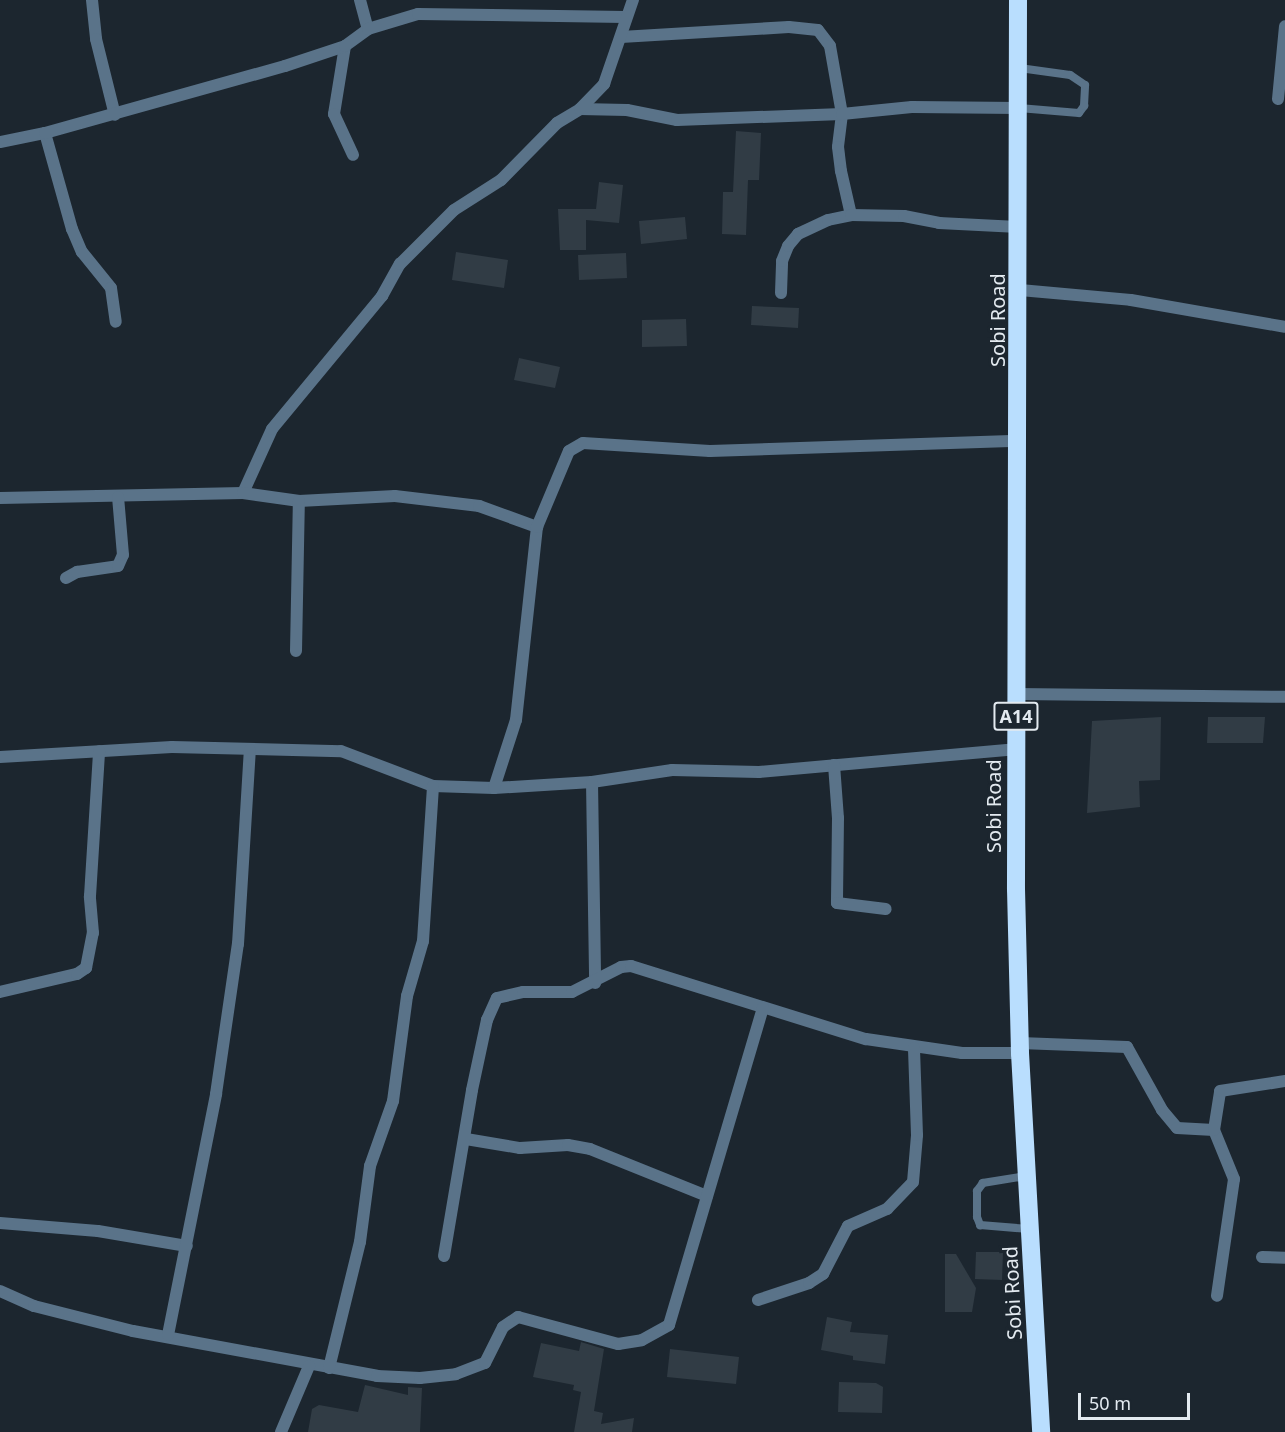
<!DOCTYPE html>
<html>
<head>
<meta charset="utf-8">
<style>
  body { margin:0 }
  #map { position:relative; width:1285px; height:1432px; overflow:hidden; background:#1c262f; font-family:"Noto Sans",sans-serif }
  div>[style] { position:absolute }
  .building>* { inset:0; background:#313c45 }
  .lane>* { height:8px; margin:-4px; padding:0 4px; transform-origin:4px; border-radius:4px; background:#5a7389 }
  .street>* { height:12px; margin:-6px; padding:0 6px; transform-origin:6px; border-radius:6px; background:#5a7389 }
  .highway>* { height:18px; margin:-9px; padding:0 9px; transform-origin:9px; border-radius:9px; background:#b9defe }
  span { translate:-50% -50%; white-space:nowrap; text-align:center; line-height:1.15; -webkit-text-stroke:6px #1c262f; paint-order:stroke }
  .shield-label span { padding:2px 4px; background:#1c262f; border:2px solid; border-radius:4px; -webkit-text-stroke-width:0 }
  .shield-label { font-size:18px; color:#e3eaf0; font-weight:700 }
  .street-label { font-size:20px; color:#e3eaf0 }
  .scale { position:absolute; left:1078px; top:1393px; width:112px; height:27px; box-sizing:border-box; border:3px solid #e3eaf0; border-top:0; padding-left:8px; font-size:18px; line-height:21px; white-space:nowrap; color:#e3eaf0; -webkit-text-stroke:4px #1c262f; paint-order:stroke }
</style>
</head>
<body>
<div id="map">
  <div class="building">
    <div style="clip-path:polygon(736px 131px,761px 133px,759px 180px,748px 180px,746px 235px,722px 234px,723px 192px,733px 192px)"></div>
    <div style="clip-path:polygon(599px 182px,623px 185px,619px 223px,586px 220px,586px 250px,560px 250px,558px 209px,596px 209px)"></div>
    <div style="clip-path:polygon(685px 217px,687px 239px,641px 244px,639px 221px)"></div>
    <div style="clip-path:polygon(456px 252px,508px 260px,504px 288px,452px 280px)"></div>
    <div style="clip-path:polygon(626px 253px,627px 278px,579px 280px,578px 255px)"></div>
    <div style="clip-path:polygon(752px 306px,799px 308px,798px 328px,751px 325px)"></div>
    <div style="clip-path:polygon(686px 319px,687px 346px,642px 347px,642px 320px)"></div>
    <div style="clip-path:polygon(519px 358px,560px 367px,555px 388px,514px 380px)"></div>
    <div style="clip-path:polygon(1161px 717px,1160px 780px,1139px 781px,1140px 807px,1087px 813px,1092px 721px)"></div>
    <div style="clip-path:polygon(1208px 717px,1265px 717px,1263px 743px,1207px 743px)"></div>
    <div style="clip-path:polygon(976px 1252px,1003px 1252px,1002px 1280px,975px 1279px)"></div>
    <div style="clip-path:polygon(945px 1254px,956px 1254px,976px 1288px,972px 1312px,945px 1312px)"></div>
    <div style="clip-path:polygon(827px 1317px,852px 1322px,850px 1332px,888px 1335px,885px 1364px,853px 1360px,853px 1356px,821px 1350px)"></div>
    <div style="clip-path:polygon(581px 1342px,604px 1349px,594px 1411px,603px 1413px,601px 1424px,634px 1418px,632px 1432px,574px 1432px,581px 1392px,573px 1390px,574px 1385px,533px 1377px,541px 1343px,579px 1351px)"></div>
    <div style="clip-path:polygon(670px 1349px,739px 1357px,736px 1384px,667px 1377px)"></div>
    <div style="clip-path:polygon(839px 1382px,876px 1383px,883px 1387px,882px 1413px,838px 1412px)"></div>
    <div style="clip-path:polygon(365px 1385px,408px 1395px,408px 1387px,422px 1388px,420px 1432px,308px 1432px,312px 1409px,319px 1405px,358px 1412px)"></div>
  </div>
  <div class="lane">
    <div style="left:1019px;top:108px;width:60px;rotate:4.8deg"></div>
    <div style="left:1079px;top:113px;width:9px;rotate:-54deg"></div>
    <div style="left:1084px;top:106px;width:21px;rotate:-87deg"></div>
    <div style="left:1085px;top:85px;width:18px;rotate:-146deg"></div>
    <div style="left:1070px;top:75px;width:51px;rotate:-172.2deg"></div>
    <div style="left:1026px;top:1176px;width:44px;rotate:170.8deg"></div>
    <div style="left:983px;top:1183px;width:10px;rotate:127deg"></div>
    <div style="left:977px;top:1191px;width:26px;rotate:90deg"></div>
    <div style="left:977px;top:1217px;width:9px;rotate:69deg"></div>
    <div style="left:980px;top:1225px;width:49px;rotate:4.7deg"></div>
  </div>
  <div class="street">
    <div style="left:92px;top:0;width:39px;rotate:84deg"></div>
    <div style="left:96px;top:39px;width:78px;rotate:76deg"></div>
    <div style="left:360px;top:0;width:30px;rotate:75deg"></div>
    <div style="left:621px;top:37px;width:168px;rotate:-3.4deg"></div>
    <div style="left:789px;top:27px;width:29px;rotate:6deg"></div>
    <div style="left:818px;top:30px;width:20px;rotate:53deg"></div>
    <div style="left:830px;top:46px;width:69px;rotate:80deg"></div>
    <div style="left:842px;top:114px;width:33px;rotate:97deg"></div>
    <div style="left:838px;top:147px;width:24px;rotate:83deg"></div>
    <div style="left:841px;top:171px;width:45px;rotate:77.2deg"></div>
    <div style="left:345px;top:46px;width:69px;rotate:99.2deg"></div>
    <div style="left:334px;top:114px;width:45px;rotate:65.1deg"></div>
    <div style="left:1278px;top:99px;width:73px;rotate:-84.5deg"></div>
    <div style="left:580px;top:109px;width:47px;rotate:1.2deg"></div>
    <div style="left:627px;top:110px;width:51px;rotate:11.3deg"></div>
    <div style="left:677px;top:120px;width:165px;rotate:-2.1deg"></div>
    <div style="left:842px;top:114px;width:70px;rotate:-5.7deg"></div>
    <div style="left:912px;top:107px;width:107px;rotate:0.5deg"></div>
    <div style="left:45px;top:133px;width:100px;rotate:74.3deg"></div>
    <div style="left:72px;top:229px;width:25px;rotate:67deg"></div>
    <div style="left:82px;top:252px;width:46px;rotate:51.1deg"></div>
    <div style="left:111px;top:288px;width:34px;rotate:82deg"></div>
    <div style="left:0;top:142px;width:46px;rotate:-11.3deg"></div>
    <div style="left:45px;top:133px;width:249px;rotate:-15.6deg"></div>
    <div style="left:285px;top:66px;width:63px;rotate:-18.4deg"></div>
    <div style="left:345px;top:46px;width:29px;rotate:-36deg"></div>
    <div style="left:368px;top:29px;width:52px;rotate:-16.7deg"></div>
    <div style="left:418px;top:14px;width:207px;rotate:0.8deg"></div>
    <div style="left:1020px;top:290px;width:111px;rotate:5.1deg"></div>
    <div style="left:1131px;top:300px;width:156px;rotate:9.9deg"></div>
    <div style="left:781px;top:293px;width:32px;rotate:-88deg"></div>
    <div style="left:782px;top:261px;width:16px;rotate:-68deg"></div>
    <div style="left:788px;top:246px;width:16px;rotate:-50deg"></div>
    <div style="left:798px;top:234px;width:33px;rotate:-25deg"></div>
    <div style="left:828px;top:220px;width:24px;rotate:-12deg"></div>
    <div style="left:851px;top:215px;width:53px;rotate:1.1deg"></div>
    <div style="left:904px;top:216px;width:36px;rotate:11deg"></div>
    <div style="left:939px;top:223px;width:80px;rotate:2.9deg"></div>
    <div style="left:243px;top:493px;width:70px;rotate:-65.6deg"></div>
    <div style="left:272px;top:429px;width:173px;rotate:-50.4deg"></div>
    <div style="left:382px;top:296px;width:37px;rotate:-61deg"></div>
    <div style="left:400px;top:264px;width:76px;rotate:-45deg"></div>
    <div style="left:454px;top:210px;width:56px;rotate:-32.6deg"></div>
    <div style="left:501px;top:180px;width:80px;rotate:-45.5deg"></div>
    <div style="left:557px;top:123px;width:27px;rotate:-31deg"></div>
    <div style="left:580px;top:109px;width:35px;rotate:-46deg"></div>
    <div style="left:604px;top:84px;width:89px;rotate:-71deg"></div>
    <div style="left:0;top:498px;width:243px;rotate:-1.2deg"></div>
    <div style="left:243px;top:493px;width:57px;rotate:8.1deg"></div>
    <div style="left:299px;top:501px;width:96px;rotate:-3deg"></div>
    <div style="left:395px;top:496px;width:85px;rotate:6.8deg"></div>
    <div style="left:479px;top:506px;width:62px;rotate:19.9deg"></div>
    <div style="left:66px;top:578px;width:13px;rotate:-29deg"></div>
    <div style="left:77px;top:572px;width:41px;rotate:-8.3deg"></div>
    <div style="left:118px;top:566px;width:12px;rotate:-66deg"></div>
    <div style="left:123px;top:555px;width:58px;rotate:-94.9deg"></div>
    <div style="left:296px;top:651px;width:150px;rotate:-88.9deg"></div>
    <div style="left:1016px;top:694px;width:269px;rotate:0.6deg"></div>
    <div style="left:0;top:757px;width:172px;rotate:-3.3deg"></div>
    <div style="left:172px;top:747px;width:169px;rotate:1.4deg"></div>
    <div style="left:341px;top:751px;width:98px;rotate:20.8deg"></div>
    <div style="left:433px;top:786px;width:61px;rotate:1.9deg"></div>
    <div style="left:494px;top:788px;width:98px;rotate:-3.5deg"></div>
    <div style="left:592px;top:782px;width:81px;rotate:-8.5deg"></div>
    <div style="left:672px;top:770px;width:87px;rotate:1.3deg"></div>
    <div style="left:759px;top:772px;width:257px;rotate:-5.1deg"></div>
    <div style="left:834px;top:765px;width:53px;rotate:85.7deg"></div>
    <div style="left:838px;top:818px;width:85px;rotate:90.7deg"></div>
    <div style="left:837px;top:903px;width:49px;rotate:7deg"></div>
    <div style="left:592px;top:782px;width:201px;rotate:89.1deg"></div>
    <div style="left:494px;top:788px;width:71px;rotate:-72.1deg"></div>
    <div style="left:516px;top:720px;width:194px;rotate:-83.8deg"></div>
    <div style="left:537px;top:527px;width:82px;rotate:-67.2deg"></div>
    <div style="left:569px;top:451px;width:16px;rotate:-30deg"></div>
    <div style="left:583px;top:443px;width:127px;rotate:3.6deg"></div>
    <div style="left:710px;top:451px;width:309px;rotate:-1.9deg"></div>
    <div style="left:0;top:992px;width:79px;rotate:-13.2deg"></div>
    <div style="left:77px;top:974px;width:11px;rotate:-34deg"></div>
    <div style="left:86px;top:968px;width:36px;rotate:-79deg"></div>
    <div style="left:93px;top:933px;width:37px;rotate:-95deg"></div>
    <div style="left:90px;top:896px;width:145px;rotate:-86.4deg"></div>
    <div style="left:1020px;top:1043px;width:107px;rotate:2.1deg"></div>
    <div style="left:1127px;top:1047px;width:72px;rotate:60.9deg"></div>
    <div style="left:1162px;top:1110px;width:23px;rotate:50deg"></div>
    <div style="left:1177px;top:1128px;width:37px;rotate:3deg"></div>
    <div style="left:1214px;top:1130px;width:53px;rotate:67.8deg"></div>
    <div style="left:1234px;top:1179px;width:118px;rotate:98.3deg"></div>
    <div style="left:1214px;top:1130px;width:39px;rotate:-81deg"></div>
    <div style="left:1220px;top:1091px;width:66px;rotate:-8.7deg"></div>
    <div style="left:466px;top:1139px;width:55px;rotate:9.5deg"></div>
    <div style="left:520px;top:1148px;width:48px;rotate:-3.6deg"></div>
    <div style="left:568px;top:1145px;width:22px;rotate:10deg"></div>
    <div style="left:590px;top:1149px;width:126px;rotate:21.9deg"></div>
    <div style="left:0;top:1223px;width:98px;rotate:4.7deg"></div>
    <div style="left:98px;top:1231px;width:90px;rotate:9.6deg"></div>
    <div style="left:444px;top:1256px;width:168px;rotate:-80.4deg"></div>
    <div style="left:472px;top:1090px;width:72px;rotate:-77.9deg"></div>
    <div style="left:487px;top:1020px;width:24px;rotate:-66deg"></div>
    <div style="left:497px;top:998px;width:27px;rotate:-13deg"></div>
    <div style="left:523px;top:992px;width:49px"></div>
    <div style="left:572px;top:992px;width:55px;rotate:-27deg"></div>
    <div style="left:621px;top:967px;width:10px;rotate:-6deg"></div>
    <div style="left:631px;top:966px;width:246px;rotate:17.3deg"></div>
    <div style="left:866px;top:1039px;width:97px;rotate:8.3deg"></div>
    <div style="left:962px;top:1053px;width:58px"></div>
    <div style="left:1262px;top:1257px;width:23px;rotate:2deg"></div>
    <div style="left:0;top:1291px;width:37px;rotate:24deg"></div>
    <div style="left:34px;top:1306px;width:102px;rotate:14.2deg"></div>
    <div style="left:133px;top:1331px;width:248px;rotate:10.4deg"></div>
    <div style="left:377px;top:1376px;width:43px;rotate:2.7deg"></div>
    <div style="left:420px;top:1378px;width:36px;rotate:-6deg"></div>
    <div style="left:456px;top:1374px;width:31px;rotate:-21deg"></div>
    <div style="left:485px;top:1363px;width:40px;rotate:-63.4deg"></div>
    <div style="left:503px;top:1327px;width:18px;rotate:-34deg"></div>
    <div style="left:518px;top:1317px;width:104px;rotate:15.1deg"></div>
    <div style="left:618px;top:1344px;width:24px;rotate:-9deg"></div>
    <div style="left:642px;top:1340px;width:31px;rotate:-29deg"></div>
    <div style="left:669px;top:1325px;width:331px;rotate:-73.5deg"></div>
    <div style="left:758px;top:1300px;width:54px;rotate:-18.4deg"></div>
    <div style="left:809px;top:1283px;width:17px;rotate:-33deg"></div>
    <div style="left:823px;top:1274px;width:54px;rotate:-62.5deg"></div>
    <div style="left:848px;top:1226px;width:43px;rotate:-23.6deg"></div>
    <div style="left:887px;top:1209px;width:37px;rotate:-46deg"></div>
    <div style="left:913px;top:1182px;width:47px;rotate:-85.1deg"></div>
    <div style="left:917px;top:1135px;width:87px;rotate:-92deg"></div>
    <div style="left:168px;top:1335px;width:246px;rotate:-78.7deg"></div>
    <div style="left:216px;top:1094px;width:152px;rotate:-81.7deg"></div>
    <div style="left:238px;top:944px;width:194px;rotate:-86.5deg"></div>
    <div style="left:329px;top:1368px;width:130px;rotate:-76.2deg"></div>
    <div style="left:360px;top:1242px;width:77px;rotate:-82.5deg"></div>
    <div style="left:370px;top:1166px;width:69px;rotate:-70.5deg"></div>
    <div style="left:393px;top:1101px;width:106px;rotate:-82.4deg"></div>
    <div style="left:407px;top:996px;width:57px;rotate:-73.8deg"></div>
    <div style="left:423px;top:941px;width:155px;rotate:-86.3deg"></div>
    <div style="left:281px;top:1432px;width:72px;rotate:-67deg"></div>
  </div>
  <div class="highway">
    <div style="left:1018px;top:0;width:889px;rotate:90.13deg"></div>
    <div style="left:1016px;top:889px;width:164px;rotate:88.6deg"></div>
    <div style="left:1020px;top:1053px;width:380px;rotate:86.8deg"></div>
  </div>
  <div class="shield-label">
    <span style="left:1016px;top:716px">A14</span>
  </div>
  <div class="street-label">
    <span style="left:997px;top:320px;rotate:-90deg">Sobi Road</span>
    <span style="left:993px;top:806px;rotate:-90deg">Sobi Road</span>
    <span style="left:1012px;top:1293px;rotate:-93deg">Sobi Road</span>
  </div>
  <div class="scale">50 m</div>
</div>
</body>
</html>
